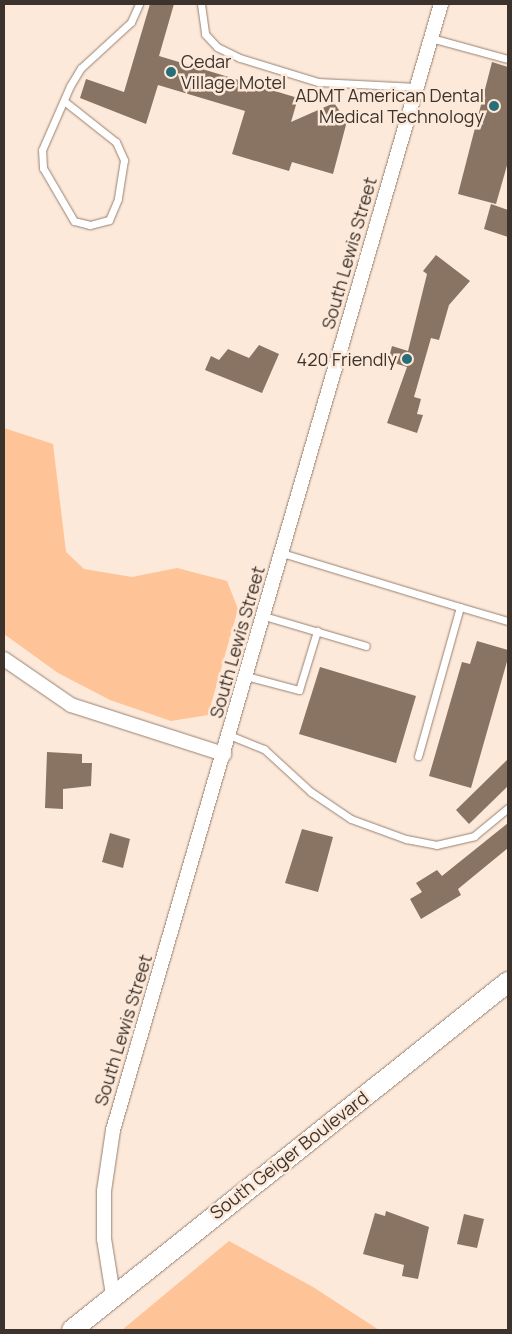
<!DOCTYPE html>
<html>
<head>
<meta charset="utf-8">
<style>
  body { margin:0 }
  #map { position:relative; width:512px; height:1334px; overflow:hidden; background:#fde9da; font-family:Manrope,sans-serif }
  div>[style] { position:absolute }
  .green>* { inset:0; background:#fec397 }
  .building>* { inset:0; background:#897363 }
  .roads { filter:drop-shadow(0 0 1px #978171) drop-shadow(0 0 1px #978171) }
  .lane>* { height:7px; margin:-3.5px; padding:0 3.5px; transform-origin:3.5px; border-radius:3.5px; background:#fff }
  .street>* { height:14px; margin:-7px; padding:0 7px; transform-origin:7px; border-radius:7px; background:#fff }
  .secondary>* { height:20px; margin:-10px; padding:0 10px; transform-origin:10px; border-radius:10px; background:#fff }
  .dots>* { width:14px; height:14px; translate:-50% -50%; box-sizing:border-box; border:2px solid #fde9da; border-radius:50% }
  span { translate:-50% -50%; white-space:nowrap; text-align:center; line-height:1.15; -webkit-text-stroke:5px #fde9da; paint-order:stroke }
  .poi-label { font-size:18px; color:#3c332c }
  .left { translate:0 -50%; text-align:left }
  .right { translate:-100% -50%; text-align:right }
  .street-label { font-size:18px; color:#3c332c }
  .frame { position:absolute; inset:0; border:5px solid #3c332c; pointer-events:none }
</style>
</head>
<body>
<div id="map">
  <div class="green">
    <div style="clip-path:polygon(4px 428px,53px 444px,66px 552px,84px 569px,132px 577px,177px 568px,227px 581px,238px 609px,208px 715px,171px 721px,110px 700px,58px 673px,4px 634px)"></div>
    <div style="clip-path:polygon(229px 1241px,313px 1287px,379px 1330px,122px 1330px)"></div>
  </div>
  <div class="building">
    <div style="clip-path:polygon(150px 4px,174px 4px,159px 56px,298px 98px,291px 122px,334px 103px,347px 121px,333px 174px,292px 162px,289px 171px,232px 154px,245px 111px,158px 85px,146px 124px,80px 98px,86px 79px,124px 92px)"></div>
    <div style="clip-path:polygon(492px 62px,508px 67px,508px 162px,496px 204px,458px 194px)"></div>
    <div style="clip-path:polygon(491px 204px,508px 210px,508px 237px,484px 229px)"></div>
    <div style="clip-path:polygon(436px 255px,470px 281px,449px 305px,439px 340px,431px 338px,414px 397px,421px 399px,417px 414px,423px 415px,417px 433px,387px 423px,407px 367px,388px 361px,392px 346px,408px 351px,427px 274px,423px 271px)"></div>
    <div style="clip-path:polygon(259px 345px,279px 354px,262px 393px,205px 370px,211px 356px,219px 360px,228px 349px,249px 358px)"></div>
    <div style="clip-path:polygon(477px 641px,508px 650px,508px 658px,471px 788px,429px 776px,462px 662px,470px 664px)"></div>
    <div style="clip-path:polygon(320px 667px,416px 696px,396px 763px,299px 734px)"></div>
    <div style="clip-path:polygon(47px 752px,82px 754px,82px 763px,92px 763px,91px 786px,63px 789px,63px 809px,45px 808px)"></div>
    <div style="clip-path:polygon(508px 759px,508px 786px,469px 824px,456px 810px)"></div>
    <div style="clip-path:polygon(508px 823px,508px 848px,458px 889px,461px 895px,421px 919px,410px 899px,422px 892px,416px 883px,437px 870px,442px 876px)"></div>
    <div style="clip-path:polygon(302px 829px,333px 837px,318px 892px,285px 883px)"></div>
    <div style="clip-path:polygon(110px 833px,130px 839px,123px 868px,102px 862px)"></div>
    <div style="clip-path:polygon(386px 1211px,429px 1227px,418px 1279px,402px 1276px,404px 1265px,363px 1254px,375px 1213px,385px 1216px)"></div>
    <div style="clip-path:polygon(464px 1214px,484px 1219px,477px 1248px,457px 1244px)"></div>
  </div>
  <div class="roads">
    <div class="lane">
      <div style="left:201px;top:4px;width:30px;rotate:82deg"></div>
      <div style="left:205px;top:34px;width:18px;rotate:47deg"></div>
      <div style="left:217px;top:47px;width:25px;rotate:26deg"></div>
      <div style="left:240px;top:58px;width:82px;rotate:17.1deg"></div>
      <div style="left:318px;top:82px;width:99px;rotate:2.9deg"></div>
      <div style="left:431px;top:38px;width:80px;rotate:15.3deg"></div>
      <div style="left:64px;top:101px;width:66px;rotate:38.3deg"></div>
      <div style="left:116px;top:142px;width:20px;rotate:66deg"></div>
      <div style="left:124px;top:160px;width:39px;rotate:99deg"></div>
      <div style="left:118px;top:199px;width:23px;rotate:113deg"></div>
      <div style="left:109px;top:220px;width:20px;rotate:165deg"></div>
      <div style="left:90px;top:225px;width:16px;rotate:-166deg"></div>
      <div style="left:74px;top:221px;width:61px;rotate:-120.3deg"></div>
      <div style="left:43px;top:168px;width:18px;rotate:-93deg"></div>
      <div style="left:42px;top:150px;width:70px;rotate:-66.4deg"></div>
      <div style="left:70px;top:86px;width:21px;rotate:-59deg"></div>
      <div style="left:81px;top:68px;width:68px;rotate:-42.6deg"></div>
      <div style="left:131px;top:22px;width:20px;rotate:-66deg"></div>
      <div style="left:282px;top:553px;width:186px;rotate:16.9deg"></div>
      <div style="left:460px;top:607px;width:155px;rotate:105.7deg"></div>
      <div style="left:460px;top:607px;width:50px;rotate:16.3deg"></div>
      <div style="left:264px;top:616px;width:106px;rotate:16.4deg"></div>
      <div style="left:246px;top:676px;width:55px;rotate:14.8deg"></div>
      <div style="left:299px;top:690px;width:62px;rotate:-73deg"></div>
      <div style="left:229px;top:735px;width:38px;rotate:22deg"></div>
      <div style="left:264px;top:749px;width:64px;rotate:42.5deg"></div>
      <div style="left:311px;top:792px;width:48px;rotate:34deg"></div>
      <div style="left:351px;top:819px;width:59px;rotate:20deg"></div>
      <div style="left:406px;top:839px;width:31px;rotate:11deg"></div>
      <div style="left:436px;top:845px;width:39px;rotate:-13deg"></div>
      <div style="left:474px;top:836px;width:44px;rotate:-39.5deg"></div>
    </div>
    <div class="street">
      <div style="left:4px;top:659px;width:81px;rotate:34.5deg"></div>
      <div style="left:71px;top:705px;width:161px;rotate:17.8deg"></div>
      <div style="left:113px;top:1295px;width:57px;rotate:-99.1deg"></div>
      <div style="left:104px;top:1239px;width:48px;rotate:-90deg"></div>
      <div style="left:104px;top:1191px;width:62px;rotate:-81.6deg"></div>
      <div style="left:113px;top:1130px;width:1173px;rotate:-73.76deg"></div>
    </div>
    <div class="secondary">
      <div style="left:72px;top:1330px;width:558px;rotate:-38.6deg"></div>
    </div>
  </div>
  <div class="dots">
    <div style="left:171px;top:72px;background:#266f79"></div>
    <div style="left:494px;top:106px;background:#266f79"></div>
    <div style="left:407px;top:359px;background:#266f79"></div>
  </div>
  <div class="poi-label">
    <span class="left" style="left:181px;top:72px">Cedar<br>Village Motel</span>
    <span class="right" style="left:484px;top:106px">ADMT American Dental<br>Medical Technology</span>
    <span class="right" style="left:397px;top:359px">420 Friendly</span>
  </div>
  <div class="street-label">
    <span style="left:349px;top:253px;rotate:-74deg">South Lewis Street</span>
    <span style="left:237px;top:642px;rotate:-74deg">South Lewis Street</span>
    <span style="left:123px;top:1030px;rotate:-73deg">South Lewis Street</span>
    <span style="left:289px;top:1155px;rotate:-38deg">South Geiger Boulevard</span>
  </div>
  <div class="frame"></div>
</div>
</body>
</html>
